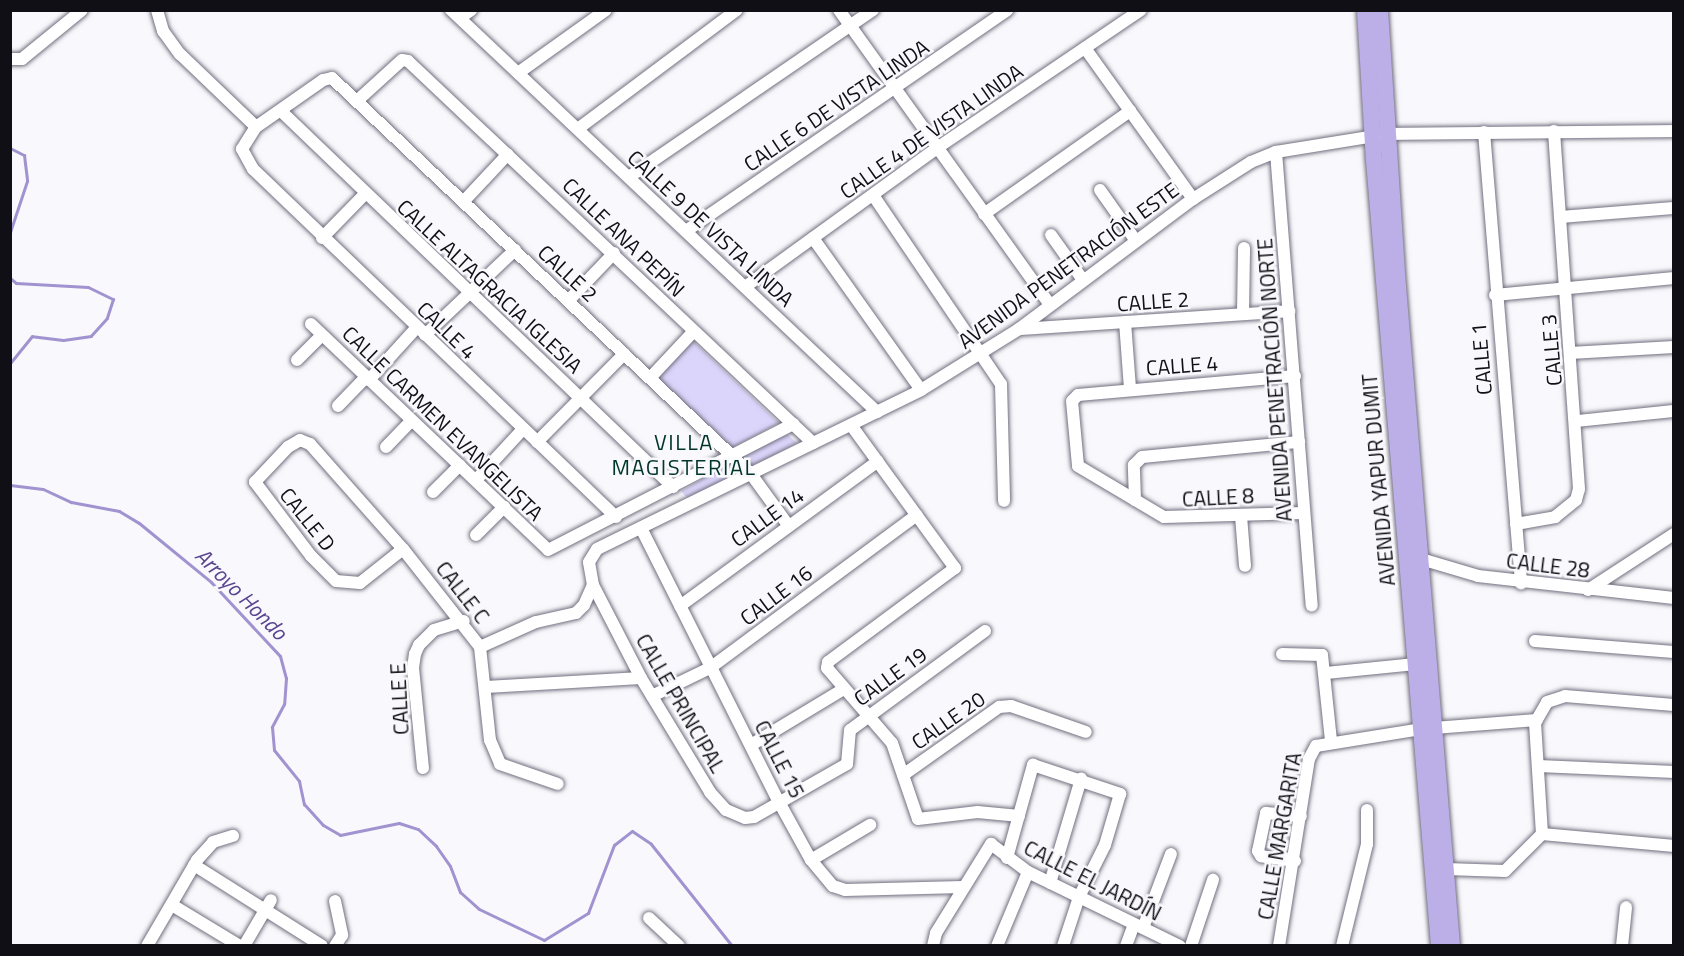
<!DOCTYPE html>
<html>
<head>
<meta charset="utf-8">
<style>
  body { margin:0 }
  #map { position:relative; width:1684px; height:956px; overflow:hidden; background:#f9f8fc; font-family:"Titillium Web",sans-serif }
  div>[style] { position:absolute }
  .green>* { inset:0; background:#dcd5fb }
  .stream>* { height:3px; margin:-1.5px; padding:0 1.5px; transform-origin:1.5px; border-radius:1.5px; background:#a093d0 }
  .roads { filter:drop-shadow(0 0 2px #716f7f) drop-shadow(0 0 2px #716f7f) }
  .minor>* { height:12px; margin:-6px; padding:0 6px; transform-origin:6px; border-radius:6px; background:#fff }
  .major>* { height:16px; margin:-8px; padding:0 8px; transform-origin:8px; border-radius:8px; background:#bcaee6 }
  span { translate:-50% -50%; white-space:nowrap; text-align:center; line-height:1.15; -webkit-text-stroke:5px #f9f8fc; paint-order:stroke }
  .street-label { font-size:21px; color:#100f15 }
  .neighbourhood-label { font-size:22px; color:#003628; letter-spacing:1.5px }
  .water-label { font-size:22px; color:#59448f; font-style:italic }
  .frame { position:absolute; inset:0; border:12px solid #100f15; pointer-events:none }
</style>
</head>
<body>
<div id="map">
  <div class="green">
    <div style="clip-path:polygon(693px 341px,779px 423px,732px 448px,657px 377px)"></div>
    <div style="clip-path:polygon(786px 433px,797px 443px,753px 467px,743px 458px)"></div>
    <div style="clip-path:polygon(730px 464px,736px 474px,688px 499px,681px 491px)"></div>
  </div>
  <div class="stream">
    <div style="left:10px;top:148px;width:16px;rotate:27deg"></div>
    <div style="left:24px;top:155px;width:26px;rotate:83deg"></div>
    <div style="left:27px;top:181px;width:54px;rotate:108.4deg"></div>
    <div style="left:10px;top:278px;width:8px;rotate:40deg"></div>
    <div style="left:16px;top:283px;width:72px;rotate:3.2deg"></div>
    <div style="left:88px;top:287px;width:28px;rotate:26deg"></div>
    <div style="left:113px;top:299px;width:20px;rotate:108deg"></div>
    <div style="left:107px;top:318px;width:24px;rotate:132deg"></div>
    <div style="left:91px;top:336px;width:28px;rotate:172deg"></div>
    <div style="left:63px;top:340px;width:31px;rotate:-173deg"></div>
    <div style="left:32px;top:336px;width:35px;rotate:129deg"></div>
    <div style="left:10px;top:485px;width:33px;rotate:7deg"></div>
    <div style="left:43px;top:489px;width:31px;rotate:25deg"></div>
    <div style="left:71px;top:502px;width:49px;rotate:10.6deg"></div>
    <div style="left:119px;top:511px;width:23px;rotate:31deg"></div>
    <div style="left:139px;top:523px;width:93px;rotate:39.3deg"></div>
    <div style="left:211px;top:582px;width:101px;rotate:47deg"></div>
    <div style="left:280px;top:656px;width:23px;rotate:75deg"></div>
    <div style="left:286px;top:678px;width:26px;rotate:94deg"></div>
    <div style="left:284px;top:704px;width:26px;rotate:118deg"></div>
    <div style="left:272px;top:727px;width:23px;rotate:85deg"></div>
    <div style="left:274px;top:750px;width:40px;rotate:51deg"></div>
    <div style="left:299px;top:781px;width:24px;rotate:78deg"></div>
    <div style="left:304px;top:804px;width:28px;rotate:48deg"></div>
    <div style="left:323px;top:825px;width:20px;rotate:30deg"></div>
    <div style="left:340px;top:835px;width:60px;rotate:-11.5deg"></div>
    <div style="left:399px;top:823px;width:20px;rotate:18deg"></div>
    <div style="left:418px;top:829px;width:25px;rotate:43deg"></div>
    <div style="left:436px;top:846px;width:24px;rotate:55deg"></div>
    <div style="left:450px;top:866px;width:28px;rotate:69deg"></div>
    <div style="left:460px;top:892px;width:25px;rotate:42deg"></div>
    <div style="left:479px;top:909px;width:72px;rotate:25.5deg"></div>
    <div style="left:544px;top:940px;width:52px;rotate:-31.5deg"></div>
    <div style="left:588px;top:913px;width:73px;rotate:-69.1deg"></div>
    <div style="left:614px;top:845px;width:23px;rotate:-38deg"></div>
    <div style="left:632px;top:831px;width:23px;rotate:34deg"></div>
    <div style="left:651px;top:844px;width:130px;rotate:51.5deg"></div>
  </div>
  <div class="roads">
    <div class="minor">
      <div style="left:157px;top:10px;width:22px;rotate:74deg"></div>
      <div style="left:163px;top:31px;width:29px;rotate:54deg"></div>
      <div style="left:180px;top:54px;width:105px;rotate:43.8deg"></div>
      <div style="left:451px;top:10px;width:586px;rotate:43.34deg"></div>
      <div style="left:839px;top:10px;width:363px;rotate:54.4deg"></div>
      <div style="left:460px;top:18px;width:14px;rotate:-36deg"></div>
      <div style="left:1085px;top:48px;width:186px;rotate:54.4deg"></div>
      <div style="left:10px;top:59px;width:12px"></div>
      <div style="left:22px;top:59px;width:77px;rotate:-39.2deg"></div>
      <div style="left:518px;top:73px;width:108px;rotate:-35.6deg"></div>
      <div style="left:358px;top:100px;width:59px;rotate:-42.3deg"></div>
      <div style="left:402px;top:60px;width:6px;rotate:9deg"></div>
      <div style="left:408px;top:61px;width:557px;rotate:43.33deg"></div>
      <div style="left:282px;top:112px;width:542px;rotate:43.8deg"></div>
      <div style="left:579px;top:128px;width:197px;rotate:-36.8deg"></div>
      <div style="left:1484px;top:132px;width:453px;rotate:85.3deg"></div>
      <div style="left:1276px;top:152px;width:455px;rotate:85.5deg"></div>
      <div style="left:629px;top:177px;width:296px;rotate:-34.4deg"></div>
      <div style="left:1100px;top:190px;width:62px;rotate:54.8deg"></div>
      <div style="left:873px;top:195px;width:228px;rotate:55.9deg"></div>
      <div style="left:1001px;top:384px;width:117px;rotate:88.5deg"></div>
      <div style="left:464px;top:201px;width:64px;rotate:-46.9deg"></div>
      <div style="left:984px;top:214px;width:179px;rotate:-35.2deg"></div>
      <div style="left:1560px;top:217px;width:114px;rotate:-4.5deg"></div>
      <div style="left:686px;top:231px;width:390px;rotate:-34.5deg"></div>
      <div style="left:1051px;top:235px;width:55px;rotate:54.6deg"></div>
      <div style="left:322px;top:238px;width:62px;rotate:-45.7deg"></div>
      <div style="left:813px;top:238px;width:186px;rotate:54.6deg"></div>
      <div style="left:745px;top:287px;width:237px;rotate:-35.9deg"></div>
      <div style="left:937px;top:148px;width:246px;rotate:-34.1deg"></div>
      <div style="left:1495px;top:295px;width:180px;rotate:-5.4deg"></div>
      <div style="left:569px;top:300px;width:65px;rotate:-46.2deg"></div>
      <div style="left:1243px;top:314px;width:66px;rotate:-89.1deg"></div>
      <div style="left:1125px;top:322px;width:67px;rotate:85.7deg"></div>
      <div style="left:311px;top:324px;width:327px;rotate:43.6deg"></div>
      <div style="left:548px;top:550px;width:276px;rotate:-27.2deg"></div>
      <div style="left:1019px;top:329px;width:271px;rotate:-3.8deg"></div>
      <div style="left:425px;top:335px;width:124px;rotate:-43.4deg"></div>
      <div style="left:1570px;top:353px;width:104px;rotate:-3.3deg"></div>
      <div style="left:297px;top:360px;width:35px;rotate:-45deg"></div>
      <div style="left:1295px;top:376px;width:218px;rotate:175deg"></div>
      <div style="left:1078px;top:395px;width:8px;rotate:135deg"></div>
      <div style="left:1072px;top:401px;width:65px;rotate:84.7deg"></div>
      <div style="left:1078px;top:466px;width:100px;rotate:30.7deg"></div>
      <div style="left:1164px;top:517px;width:139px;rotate:-1.6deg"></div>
      <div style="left:650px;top:378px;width:64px;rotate:-46.9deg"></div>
      <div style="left:369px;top:380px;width:72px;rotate:-47.8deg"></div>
      <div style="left:338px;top:406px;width:40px;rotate:-46deg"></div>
      <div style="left:1577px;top:421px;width:98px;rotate:-5.9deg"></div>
      <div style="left:851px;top:425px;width:177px;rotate:54deg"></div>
      <div style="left:955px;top:568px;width:158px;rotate:143.5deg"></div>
      <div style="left:828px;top:662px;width:6px;rotate:99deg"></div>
      <div style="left:827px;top:668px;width:99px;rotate:49.1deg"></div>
      <div style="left:892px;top:743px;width:80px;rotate:71.1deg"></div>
      <div style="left:918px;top:819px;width:60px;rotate:-6.7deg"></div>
      <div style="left:978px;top:812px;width:41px;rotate:5.6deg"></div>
      <div style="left:537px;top:442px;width:124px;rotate:-45.3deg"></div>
      <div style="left:386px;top:447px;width:37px;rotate:-46deg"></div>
      <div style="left:476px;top:480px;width:69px;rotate:-47.3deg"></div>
      <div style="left:433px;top:492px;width:38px;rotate:-45deg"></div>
      <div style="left:1135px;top:500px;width:35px;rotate:-92deg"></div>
      <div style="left:1134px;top:465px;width:11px;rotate:-45deg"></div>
      <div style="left:1142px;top:457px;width:158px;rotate:-5.5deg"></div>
      <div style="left:1241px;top:516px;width:50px;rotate:85.4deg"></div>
      <div style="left:616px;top:517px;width:503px;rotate:-136.21deg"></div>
      <div style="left:253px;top:169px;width:23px;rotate:-119deg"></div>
      <div style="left:242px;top:149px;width:26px;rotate:-58deg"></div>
      <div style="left:256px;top:127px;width:82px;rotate:-35deg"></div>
      <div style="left:323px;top:80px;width:9px;rotate:-13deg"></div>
      <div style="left:332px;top:78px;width:577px;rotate:43.38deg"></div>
      <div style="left:751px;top:474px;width:63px;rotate:54deg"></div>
      <div style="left:1516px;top:524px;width:40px;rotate:-10deg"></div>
      <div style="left:1555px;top:517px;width:27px;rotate:-39deg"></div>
      <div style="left:1576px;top:500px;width:11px;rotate:-75deg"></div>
      <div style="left:1579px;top:489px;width:359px;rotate:-94deg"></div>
      <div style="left:641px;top:528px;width:307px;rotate:63.3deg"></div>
      <div style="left:779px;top:802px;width:66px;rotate:61.1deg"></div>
      <div style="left:811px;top:860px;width:34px;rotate:50deg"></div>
      <div style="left:833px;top:886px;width:13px;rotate:18deg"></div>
      <div style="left:845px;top:890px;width:118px;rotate:-1.5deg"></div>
      <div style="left:476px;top:535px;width:40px;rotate:-45deg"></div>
      <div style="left:403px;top:549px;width:55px;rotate:141.7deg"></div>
      <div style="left:360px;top:583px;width:24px;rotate:-175deg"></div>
      <div style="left:336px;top:581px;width:35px;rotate:-135deg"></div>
      <div style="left:311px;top:556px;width:93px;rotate:-127.1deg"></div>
      <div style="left:255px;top:482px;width:48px;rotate:-46.7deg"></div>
      <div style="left:288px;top:447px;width:14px;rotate:-30deg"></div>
      <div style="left:300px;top:440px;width:11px;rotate:22deg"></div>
      <div style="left:310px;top:444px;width:140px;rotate:48.5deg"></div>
      <div style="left:403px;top:549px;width:125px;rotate:51.8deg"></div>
      <div style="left:480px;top:647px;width:94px;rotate:83.9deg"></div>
      <div style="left:490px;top:740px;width:26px;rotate:67deg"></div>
      <div style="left:500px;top:764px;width:61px;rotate:19deg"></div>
      <div style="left:1421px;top:559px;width:59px;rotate:16.6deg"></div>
      <div style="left:1478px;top:576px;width:197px;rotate:6.4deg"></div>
      <div style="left:1588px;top:590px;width:103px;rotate:-33.1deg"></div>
      <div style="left:680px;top:606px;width:245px;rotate:-36.2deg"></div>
      <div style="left:985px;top:631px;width:167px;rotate:143.7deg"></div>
      <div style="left:850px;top:730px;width:34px;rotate:95deg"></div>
      <div style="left:847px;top:764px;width:107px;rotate:150.3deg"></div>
      <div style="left:754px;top:817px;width:9px;rotate:174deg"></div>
      <div style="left:745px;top:818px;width:21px;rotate:-157deg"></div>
      <div style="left:726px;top:810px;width:24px;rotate:-132deg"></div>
      <div style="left:710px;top:792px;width:133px;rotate:-121.2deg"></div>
      <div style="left:641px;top:678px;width:105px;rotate:-117.3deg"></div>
      <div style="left:593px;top:585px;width:23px;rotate:-100deg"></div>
      <div style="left:589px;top:562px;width:15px;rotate:-58deg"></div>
      <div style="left:597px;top:549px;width:361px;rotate:-26.1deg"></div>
      <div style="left:921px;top:390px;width:115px;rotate:-31.9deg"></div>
      <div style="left:1019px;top:329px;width:217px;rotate:-36.8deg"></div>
      <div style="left:1193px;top:199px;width:69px;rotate:-32.5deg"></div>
      <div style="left:1251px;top:162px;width:27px;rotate:-22deg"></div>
      <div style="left:1276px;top:152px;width:112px;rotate:-9.2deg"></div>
      <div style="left:1387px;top:134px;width:287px;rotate:-0.6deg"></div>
      <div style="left:1535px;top:641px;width:139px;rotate:4.5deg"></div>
      <div style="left:480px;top:647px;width:61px;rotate:-24.1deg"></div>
      <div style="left:536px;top:622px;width:41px;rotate:-12.7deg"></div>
      <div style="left:576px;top:613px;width:11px;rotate:-45deg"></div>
      <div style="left:584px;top:605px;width:22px;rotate:-66deg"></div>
      <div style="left:1282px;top:654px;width:40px;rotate:1.4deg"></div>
      <div style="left:1322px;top:655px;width:86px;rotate:84deg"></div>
      <div style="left:1326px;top:673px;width:90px;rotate:-5.7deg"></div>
      <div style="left:486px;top:687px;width:155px;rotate:-3.3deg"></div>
      <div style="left:652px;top:696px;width:64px;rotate:-25.8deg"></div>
      <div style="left:710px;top:668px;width:257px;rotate:-36.5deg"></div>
      <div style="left:751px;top:745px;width:109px;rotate:-31.1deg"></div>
      <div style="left:1539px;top:766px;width:135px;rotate:2.5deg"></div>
      <div style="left:423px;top:768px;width:100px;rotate:-95.7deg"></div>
      <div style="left:413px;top:668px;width:14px;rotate:-82deg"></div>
      <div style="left:415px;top:654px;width:10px;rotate:-66deg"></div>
      <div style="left:419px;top:645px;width:21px;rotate:-45deg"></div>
      <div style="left:434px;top:630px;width:31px;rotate:-17deg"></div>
      <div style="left:903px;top:775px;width:118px;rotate:-35.3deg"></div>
      <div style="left:999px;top:707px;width:12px;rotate:-5deg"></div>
      <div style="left:1011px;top:706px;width:79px;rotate:19.1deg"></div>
      <div style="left:1542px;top:834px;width:111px;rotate:-93.6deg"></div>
      <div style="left:1535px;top:723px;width:24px;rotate:-60deg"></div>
      <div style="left:1547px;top:702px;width:19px;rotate:-18deg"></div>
      <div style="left:1565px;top:696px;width:109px;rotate:4.7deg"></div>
      <div style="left:1007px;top:858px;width:97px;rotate:-74.4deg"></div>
      <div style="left:1033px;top:765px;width:92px;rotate:18.4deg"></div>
      <div style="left:1120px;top:794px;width:53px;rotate:106.4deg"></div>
      <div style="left:1105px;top:845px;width:58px;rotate:116.6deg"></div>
      <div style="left:1079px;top:897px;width:52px;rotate:108.1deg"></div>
      <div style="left:811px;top:860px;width:69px;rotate:-30.7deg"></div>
      <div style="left:1295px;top:861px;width:34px;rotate:-172deg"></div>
      <div style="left:1261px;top:856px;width:6px;rotate:-121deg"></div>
      <div style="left:1258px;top:851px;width:39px;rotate:-78deg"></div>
      <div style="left:1266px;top:813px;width:35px;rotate:5deg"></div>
      <div style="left:194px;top:865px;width:151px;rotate:32.3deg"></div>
      <div style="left:1446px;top:869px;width:59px;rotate:1.9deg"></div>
      <div style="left:1505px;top:871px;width:52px;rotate:-45deg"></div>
      <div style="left:1542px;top:834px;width:133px;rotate:5.2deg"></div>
      <div style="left:1050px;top:883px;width:109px;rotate:-73.4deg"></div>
      <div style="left:335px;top:901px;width:35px;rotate:78deg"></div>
      <div style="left:342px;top:935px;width:13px;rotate:122deg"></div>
      <div style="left:172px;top:905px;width:79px;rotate:31.1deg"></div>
      <div style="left:649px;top:918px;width:41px;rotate:43deg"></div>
      <div style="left:1143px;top:928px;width:79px;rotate:-69.3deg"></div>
      <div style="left:147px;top:946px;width:99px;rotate:-59.8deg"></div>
      <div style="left:197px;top:860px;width:24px;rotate:-48deg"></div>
      <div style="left:213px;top:842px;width:21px;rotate:-17deg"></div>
      <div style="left:244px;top:946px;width:53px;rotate:-59.6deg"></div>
      <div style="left:933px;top:946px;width:13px;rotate:-77deg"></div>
      <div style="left:936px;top:933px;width:105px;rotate:-58.3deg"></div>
      <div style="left:991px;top:844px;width:46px;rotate:37.1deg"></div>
      <div style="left:1028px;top:872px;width:169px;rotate:26deg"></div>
      <div style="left:997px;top:946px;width:80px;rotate:-67.3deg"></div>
      <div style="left:1126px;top:946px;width:23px;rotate:-70deg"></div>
      <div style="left:1191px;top:946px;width:70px;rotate:-71.6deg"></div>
      <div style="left:1279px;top:946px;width:189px;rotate:-80.9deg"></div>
      <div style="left:1309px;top:759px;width:15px;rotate:-62deg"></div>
      <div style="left:1316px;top:746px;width:106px;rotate:-9.2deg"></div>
      <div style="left:1421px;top:729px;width:116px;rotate:-4.4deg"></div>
      <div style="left:1342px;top:946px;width:105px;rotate:-76.2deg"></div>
      <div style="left:1367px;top:844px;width:34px;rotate:-90deg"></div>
      <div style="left:1622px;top:946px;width:39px;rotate:-84deg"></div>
    </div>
    <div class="major">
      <div style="left:1365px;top:10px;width:150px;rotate:86.6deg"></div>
      <div style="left:1374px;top:160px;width:789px;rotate:85.27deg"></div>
      <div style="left:1380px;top:10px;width:265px;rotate:86.3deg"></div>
      <div style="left:1397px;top:274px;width:674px;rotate:85.32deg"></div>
    </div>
  </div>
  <div class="street-label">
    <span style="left:836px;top:105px;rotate:-34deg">CALLE 6 DE VISTA LINDA</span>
    <span style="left:931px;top:131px;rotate:-35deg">CALLE 4 DE VISTA LINDA</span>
    <span style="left:711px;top:228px;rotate:43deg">CALLE 9 DE VISTA LINDA</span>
    <span style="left:624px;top:237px;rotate:44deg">CALLE ANA PEPÍN</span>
    <span style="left:1068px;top:265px;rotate:-36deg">AVENIDA PENETRACIÓN ESTE</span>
    <span style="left:568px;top:273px;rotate:43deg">CALLE 2</span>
    <span style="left:490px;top:286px;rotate:43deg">CALLE ALTAGRACIA IGLESIA</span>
    <span style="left:1153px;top:301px;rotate:-4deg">CALLE 2</span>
    <span style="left:447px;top:330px;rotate:44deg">CALLE 4</span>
    <span style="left:1551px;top:350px;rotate:-95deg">CALLE 3</span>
    <span style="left:1481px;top:359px;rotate:-95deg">CALLE 1</span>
    <span style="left:1182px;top:365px;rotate:-4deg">CALLE 4</span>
    <span style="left:1274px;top:380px;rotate:-94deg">AVENIDA PENETRACIÓN NORTE</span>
    <span style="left:443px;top:423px;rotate:44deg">CALLE CARMEN EVANGELISTA</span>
    <span style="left:1378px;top:480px;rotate:-95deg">AVENIDA YAPUR DUMIT</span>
    <span style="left:1218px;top:497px;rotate:-3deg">CALLE 8</span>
    <span style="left:767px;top:517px;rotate:-36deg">CALLE 14</span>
    <span style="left:308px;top:519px;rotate:51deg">CALLE D</span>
    <span style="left:1548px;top:565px;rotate:7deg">CALLE 28</span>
    <span style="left:463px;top:592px;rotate:52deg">CALLE C</span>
    <span style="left:776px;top:595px;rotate:-37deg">CALLE 16</span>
    <span style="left:890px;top:676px;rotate:-36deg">CALLE 19</span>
    <span style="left:399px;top:699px;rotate:-93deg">CALLE E</span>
    <span style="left:681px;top:703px;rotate:60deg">CALLE PRINCIPAL</span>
    <span style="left:948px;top:720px;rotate:-35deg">CALLE 20</span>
    <span style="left:780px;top:759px;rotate:63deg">CALLE 15</span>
    <span style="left:1279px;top:836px;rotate:-80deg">CALLE MARGARITA</span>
    <span style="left:1093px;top:880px;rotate:27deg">CALLE EL JARDÍN</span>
  </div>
  <div class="neighbourhood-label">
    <span style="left:684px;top:455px">VILLA<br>MAGISTERIAL</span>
  </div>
  <div class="water-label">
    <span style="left:241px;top:594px;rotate:45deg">Arroyo Hondo</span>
  </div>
  <div class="frame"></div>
</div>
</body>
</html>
